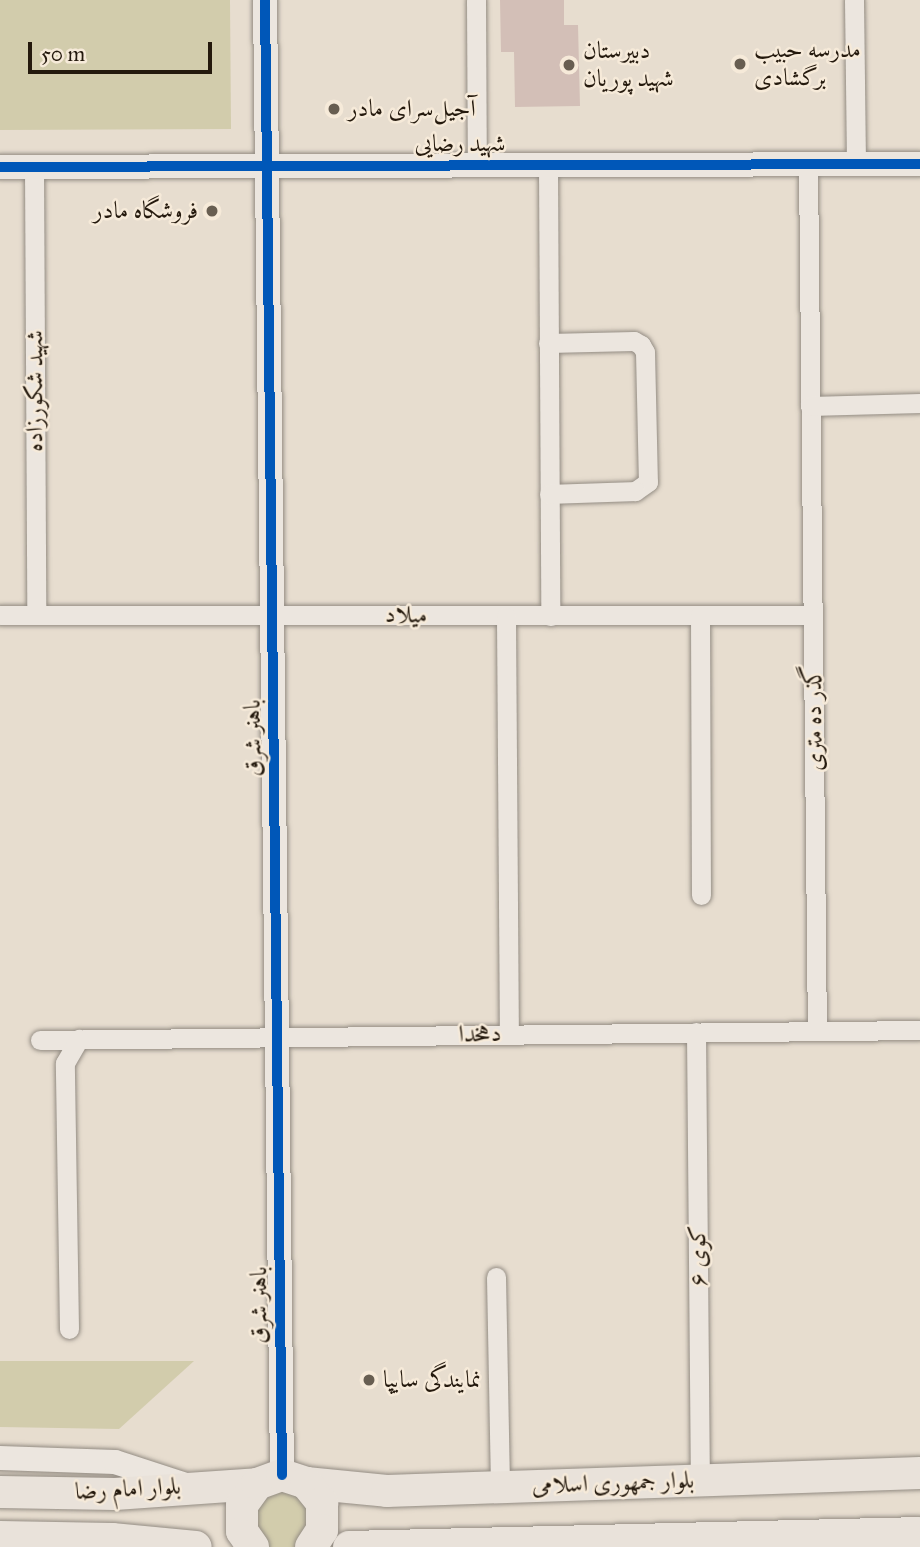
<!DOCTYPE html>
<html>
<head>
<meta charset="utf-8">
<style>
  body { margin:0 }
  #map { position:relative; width:920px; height:1547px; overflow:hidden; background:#e7ddcf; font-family:"IM FELL Great Primer",Amiri,serif }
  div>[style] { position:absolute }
  .green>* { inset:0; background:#d2ccac }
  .building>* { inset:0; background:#d3bfb7 }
  .roads { filter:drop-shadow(0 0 2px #938c83) drop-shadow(0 0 2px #938c83) }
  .minor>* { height:19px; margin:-9.5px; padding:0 9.5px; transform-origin:9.5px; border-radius:9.5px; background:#ece6df }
  .tertiary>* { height:24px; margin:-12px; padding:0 12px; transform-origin:12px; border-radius:12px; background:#ece6df }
  .primary>* { height:32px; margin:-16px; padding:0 16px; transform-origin:16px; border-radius:16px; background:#e9e2da }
  .cycleway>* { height:10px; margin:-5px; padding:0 5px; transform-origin:5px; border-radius:5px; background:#0057b8 }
  .dots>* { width:19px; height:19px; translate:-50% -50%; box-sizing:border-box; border:4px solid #f6ead9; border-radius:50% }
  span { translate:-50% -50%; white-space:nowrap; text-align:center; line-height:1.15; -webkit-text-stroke:5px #f6ead9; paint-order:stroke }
  .poi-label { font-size:24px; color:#24190d }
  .left { translate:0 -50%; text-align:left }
  .right { translate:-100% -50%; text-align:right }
  .street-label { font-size:24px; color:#24190d }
  .scale { position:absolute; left:28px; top:42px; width:184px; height:32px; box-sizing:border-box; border:4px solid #24190d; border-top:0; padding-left:9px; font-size:21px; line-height:24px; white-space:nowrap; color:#24190d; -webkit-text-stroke:5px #f6ead9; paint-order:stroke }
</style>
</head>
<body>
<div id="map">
  <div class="green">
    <div style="clip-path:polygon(0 0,230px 0,231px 129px,0 130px)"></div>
    <div style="clip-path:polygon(0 1361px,194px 1361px,119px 1429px,0 1427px)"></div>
    <div style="clip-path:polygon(280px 1483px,315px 1508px,298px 1547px,264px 1547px,247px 1511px)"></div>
  </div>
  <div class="building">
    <div style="clip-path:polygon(500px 0,564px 0,564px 25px,578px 25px,580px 106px,515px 107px,514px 52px,501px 52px)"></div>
  </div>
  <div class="roads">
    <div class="minor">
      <div style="left:476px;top:0;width:165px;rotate:89.7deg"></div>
      <div style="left:854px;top:0;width:164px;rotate:89.3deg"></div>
      <div style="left:808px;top:164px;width:867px;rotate:89.41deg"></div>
      <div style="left:548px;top:165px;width:451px;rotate:89.7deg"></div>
      <div style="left:34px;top:167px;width:448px;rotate:89.7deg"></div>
      <div style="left:548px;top:343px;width:86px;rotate:-1.3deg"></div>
      <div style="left:634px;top:341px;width:8px;rotate:30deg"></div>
      <div style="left:641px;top:345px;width:8px;rotate:60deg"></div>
      <div style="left:645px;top:352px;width:130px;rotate:88.7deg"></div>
      <div style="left:648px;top:482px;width:16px;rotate:145deg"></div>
      <div style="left:635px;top:491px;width:86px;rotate:178deg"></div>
      <div style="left:810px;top:406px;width:110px;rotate:-1.6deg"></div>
      <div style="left:0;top:615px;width:812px"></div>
      <div style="left:700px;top:615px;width:280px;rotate:89.8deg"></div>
      <div style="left:506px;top:617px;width:416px;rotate:89.6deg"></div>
      <div style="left:696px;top:1032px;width:449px;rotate:89.5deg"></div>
      <div style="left:40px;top:1040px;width:880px;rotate:-0.65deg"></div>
      <div style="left:496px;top:1277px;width:210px;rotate:88.9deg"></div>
      <div style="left:69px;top:1329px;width:266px;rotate:-90.9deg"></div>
      <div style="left:65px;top:1063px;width:28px;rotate:-60deg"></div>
    </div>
    <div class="tertiary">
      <div style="left:265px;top:0;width:1475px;rotate:89.34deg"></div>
      <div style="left:0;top:167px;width:920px;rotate:-0.19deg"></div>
      <div style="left:0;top:1458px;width:115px;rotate:2deg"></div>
      <div style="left:115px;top:1462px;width:75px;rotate:17.9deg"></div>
    </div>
    <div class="primary">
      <div style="left:306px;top:1483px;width:81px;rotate:5.6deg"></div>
      <div style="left:387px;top:1491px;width:533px;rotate:-1.93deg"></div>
      <div style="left:0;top:1492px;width:115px;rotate:1deg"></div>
      <div style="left:115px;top:1494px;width:142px;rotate:-4deg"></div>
      <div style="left:0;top:1537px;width:112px;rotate:1deg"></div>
      <div style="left:112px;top:1539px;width:84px;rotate:5.4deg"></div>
      <div style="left:253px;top:1547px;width:19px;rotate:-125deg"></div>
      <div style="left:242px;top:1531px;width:26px;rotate:-90deg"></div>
      <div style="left:242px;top:1505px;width:26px;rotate:-54deg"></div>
      <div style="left:257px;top:1484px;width:27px;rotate:-20deg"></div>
      <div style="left:282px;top:1475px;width:25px;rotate:18deg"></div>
      <div style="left:306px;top:1483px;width:26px;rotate:51deg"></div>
      <div style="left:322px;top:1503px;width:27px;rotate:90deg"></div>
      <div style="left:322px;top:1530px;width:20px;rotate:123deg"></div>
      <div style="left:349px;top:1547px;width:571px;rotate:-1.4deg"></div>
    </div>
  </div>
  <div class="cycleway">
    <div style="left:265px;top:0;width:1475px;rotate:89.34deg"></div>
    <div style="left:0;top:167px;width:920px;rotate:-0.19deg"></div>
  </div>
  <div class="dots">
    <div style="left:740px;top:64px;background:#685e51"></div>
    <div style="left:569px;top:65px;background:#685e51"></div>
    <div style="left:334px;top:109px;background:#685e51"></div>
    <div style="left:212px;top:211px;background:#685e51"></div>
    <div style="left:369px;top:1380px;background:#685e51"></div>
  </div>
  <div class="poi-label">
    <span class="left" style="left:754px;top:64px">مدرسه حبیب<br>برگشادی</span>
    <span class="left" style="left:583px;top:65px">دبیرستان<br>شهید پوریان</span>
    <span class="left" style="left:348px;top:109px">آجیل‌سرای مادر</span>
    <span class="right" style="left:198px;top:211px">فروشگاه مادر</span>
    <span class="left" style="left:383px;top:1380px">نمایندگی سایپا</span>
  </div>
  <div class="street-label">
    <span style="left:460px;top:144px">شهید رضایی</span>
    <span style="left:35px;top:391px;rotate:-90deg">شهید شکورزاده</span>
    <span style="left:406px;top:615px;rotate:1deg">میلاد</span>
    <span style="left:814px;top:718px;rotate:-91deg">گذر ده متری</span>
    <span style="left:253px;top:738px;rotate:-91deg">باهنر شرق</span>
    <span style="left:480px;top:1034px;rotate:-1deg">دهخدا</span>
    <span style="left:698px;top:1256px;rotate:-90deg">کوی ۶</span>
    <span style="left:259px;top:1305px;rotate:-90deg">باهنر شرق</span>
    <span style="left:613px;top:1483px;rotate:-2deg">بلوار جمهوری اسلامی</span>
    <span style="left:128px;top:1489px;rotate:-3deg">بلوار امام رضا</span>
  </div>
  <div class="scale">50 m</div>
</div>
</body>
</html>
